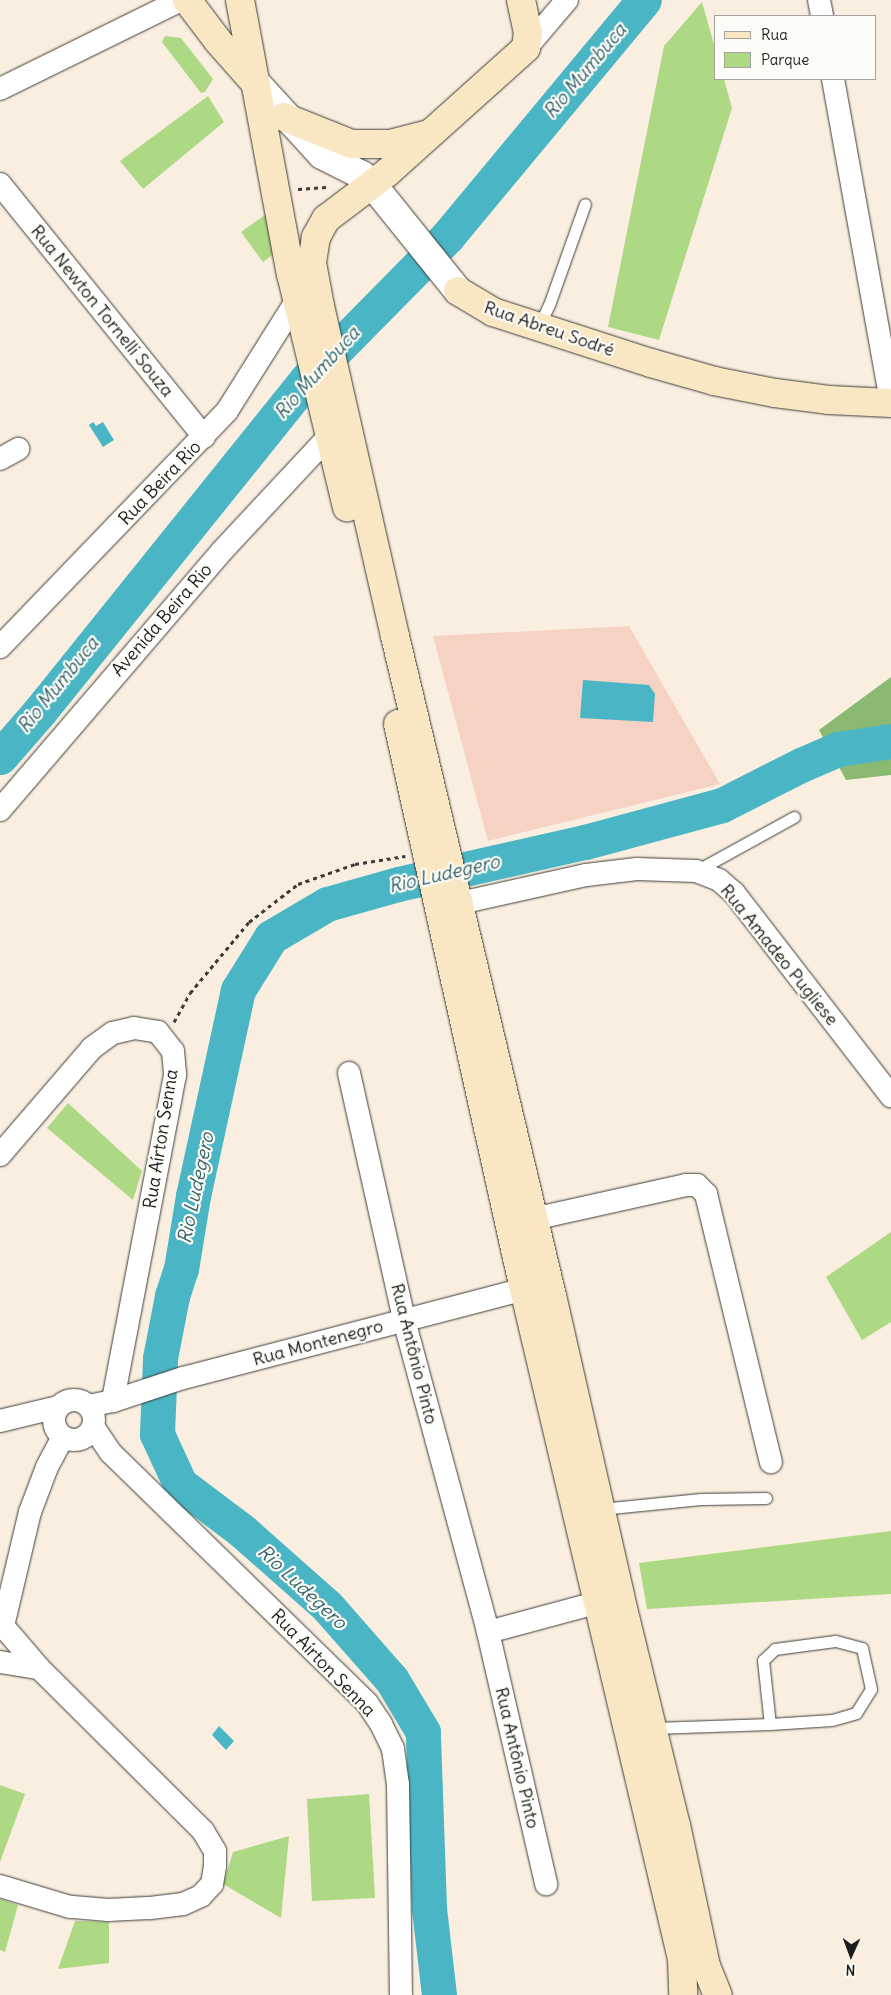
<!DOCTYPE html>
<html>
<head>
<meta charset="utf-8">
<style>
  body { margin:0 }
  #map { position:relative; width:891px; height:1995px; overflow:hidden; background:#f9eedf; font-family:Delius,sans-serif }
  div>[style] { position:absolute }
  .built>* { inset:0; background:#f6d2c4 }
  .green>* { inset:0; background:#add984 }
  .forest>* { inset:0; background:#8ab972 }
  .water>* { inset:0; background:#4ab6c5 }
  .river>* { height:35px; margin:-17.5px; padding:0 17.5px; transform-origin:17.5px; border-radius:17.5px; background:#4ab6c5 }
  .path>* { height:3px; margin-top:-1.5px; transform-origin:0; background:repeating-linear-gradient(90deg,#3d3c39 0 4px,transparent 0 8px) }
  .roads { filter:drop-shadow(0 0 1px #3d3c39) drop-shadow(0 0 1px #3d3c39) }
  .service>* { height:11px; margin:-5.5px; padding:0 5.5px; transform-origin:5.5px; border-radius:5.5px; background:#fff }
  .minor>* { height:22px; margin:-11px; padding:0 11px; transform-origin:11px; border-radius:11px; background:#fff }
  .minor>.ring { margin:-11px; padding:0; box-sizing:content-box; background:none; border:22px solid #fff; border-radius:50% }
  .tertiary>* { height:28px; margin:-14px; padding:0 14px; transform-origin:14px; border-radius:14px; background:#fff }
  .secondary>* { height:28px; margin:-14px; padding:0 14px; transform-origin:14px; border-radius:14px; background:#f9e7c3 }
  span { translate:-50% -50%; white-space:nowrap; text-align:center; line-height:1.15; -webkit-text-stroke:4.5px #fdfcf7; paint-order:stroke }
  .street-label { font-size:18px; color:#1c1c1c }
  .water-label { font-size:19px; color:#316168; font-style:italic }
  .legend { position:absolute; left:714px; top:15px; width:162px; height:65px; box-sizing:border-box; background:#fdfcf7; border:1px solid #a3a29f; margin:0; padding:6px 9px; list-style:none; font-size:15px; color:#1c1c1c }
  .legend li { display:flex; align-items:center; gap:10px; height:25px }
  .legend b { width:25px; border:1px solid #a3a29f }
  .north { position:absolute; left:826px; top:1930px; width:50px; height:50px; -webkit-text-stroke:4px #fdfcf7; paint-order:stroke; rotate:182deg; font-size:14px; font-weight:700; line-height:20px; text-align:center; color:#1c1c1c }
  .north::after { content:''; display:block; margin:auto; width:18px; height:22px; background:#1c1c1c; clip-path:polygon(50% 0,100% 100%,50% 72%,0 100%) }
</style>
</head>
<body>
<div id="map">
  <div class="built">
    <div style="clip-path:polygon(629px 626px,720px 784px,488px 841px,433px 636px)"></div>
  </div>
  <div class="green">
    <div style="clip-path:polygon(702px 2px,715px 48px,715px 79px,724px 79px,732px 108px,659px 340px,608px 327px,664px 46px)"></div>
    <div style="clip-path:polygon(165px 36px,181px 38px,213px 79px,205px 92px,201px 93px,162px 42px)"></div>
    <div style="clip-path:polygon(208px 96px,224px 122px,143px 189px,120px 161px)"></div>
    <div style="clip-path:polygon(269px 212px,275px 253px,263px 262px,241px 232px)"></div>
    <div style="clip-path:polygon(68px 1103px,142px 1171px,133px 1200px,47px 1128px)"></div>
    <div style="clip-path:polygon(891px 1232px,891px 1322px,862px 1340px,826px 1277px)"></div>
    <div style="clip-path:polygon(891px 1531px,891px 1594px,647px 1609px,639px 1563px)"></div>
    <div style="clip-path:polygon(0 1785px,25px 1794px,0 1862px)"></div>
    <div style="clip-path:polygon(369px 1794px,375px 1898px,312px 1901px,307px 1799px)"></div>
    <div style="clip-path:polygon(289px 1836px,281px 1918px,223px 1884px,233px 1852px)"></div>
    <div style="clip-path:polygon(0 1899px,18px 1905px,5px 1952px,0 1950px)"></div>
    <div style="clip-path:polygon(75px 1921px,109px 1922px,109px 1963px,58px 1969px)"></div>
  </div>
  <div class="forest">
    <div style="clip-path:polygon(891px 677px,891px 775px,846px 780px,819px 730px)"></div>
  </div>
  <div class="water">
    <div style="clip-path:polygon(93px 422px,96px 426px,103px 422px,114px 440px,103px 447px,89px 425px)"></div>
    <div style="clip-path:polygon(583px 680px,649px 685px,655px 694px,653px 722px,580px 718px)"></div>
    <div style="clip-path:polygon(219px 1726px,234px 1741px,226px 1750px,212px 1735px)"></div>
  </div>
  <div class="river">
    <div style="left:0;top:757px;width:61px;rotate:-49deg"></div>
    <div style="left:40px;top:711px;width:425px;rotate:-51.2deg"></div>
    <div style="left:306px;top:380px;width:201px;rotate:-45.4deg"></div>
    <div style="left:447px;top:237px;width:308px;rotate:-50.3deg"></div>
    <div style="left:439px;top:1995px;width:88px;rotate:-96.6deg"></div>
    <div style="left:429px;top:1908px;width:176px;rotate:-92deg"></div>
    <div style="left:423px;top:1732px;width:61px;rotate:-120.8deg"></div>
    <div style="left:392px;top:1680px;width:98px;rotate:-131.3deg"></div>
    <div style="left:327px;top:1606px;width:115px;rotate:-138.5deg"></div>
    <div style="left:241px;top:1530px;width:76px;rotate:-143deg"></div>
    <div style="left:180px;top:1484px;width:55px;rotate:-114.7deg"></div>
    <div style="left:157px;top:1434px;width:76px;rotate:-87.7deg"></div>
    <div style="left:160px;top:1358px;width:63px;rotate:-79deg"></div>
    <div style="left:172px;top:1296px;width:28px;rotate:-72deg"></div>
    <div style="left:181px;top:1269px;width:74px;rotate:-80.7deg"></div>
    <div style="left:193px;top:1196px;width:211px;rotate:-77.7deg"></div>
    <div style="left:238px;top:990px;width:62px;rotate:-58.1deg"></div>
    <div style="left:271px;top:937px;width:65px;rotate:-30.5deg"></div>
    <div style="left:327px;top:904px;width:74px;rotate:-15.7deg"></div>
    <div style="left:398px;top:884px;width:192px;rotate:-12.7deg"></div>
    <div style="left:585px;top:842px;width:142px;rotate:-15.1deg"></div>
    <div style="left:722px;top:805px;width:89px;rotate:-26.9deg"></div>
    <div style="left:801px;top:765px;width:40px;rotate:-23.4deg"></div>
    <div style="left:838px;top:749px;width:54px;rotate:-8.6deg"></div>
  </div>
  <div class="path">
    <div style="left:298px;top:189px;width:32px;rotate:-4deg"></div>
    <div style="left:174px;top:1022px;width:33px;rotate:-61deg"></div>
    <div style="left:190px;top:993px;width:92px;rotate:-50.3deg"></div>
    <div style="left:249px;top:922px;width:62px;rotate:-37.8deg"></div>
    <div style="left:298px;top:884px;width:60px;rotate:-19.3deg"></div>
    <div style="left:355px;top:864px;width:51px;rotate:-9.1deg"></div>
  </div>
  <div class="roads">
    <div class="service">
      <div style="left:539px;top:326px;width:23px;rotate:-65deg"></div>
      <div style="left:549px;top:305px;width:107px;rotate:-70.4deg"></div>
      <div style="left:696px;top:871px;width:112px;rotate:-28.9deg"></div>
      <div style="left:601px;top:1509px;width:100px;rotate:-5.7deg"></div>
      <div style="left:701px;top:1499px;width:65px;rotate:-0.9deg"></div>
      <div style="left:653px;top:1728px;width:117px;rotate:-2deg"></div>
      <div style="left:770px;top:1724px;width:62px;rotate:-3.7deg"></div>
      <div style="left:832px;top:1720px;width:25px;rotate:-16deg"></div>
      <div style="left:856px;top:1713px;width:28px;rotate:-58deg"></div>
      <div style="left:871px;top:1689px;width:42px;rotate:-102.4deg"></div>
      <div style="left:862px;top:1648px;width:28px;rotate:-165deg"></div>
      <div style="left:835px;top:1641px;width:61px;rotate:172.4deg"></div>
      <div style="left:775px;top:1649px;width:16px;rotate:137deg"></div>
      <div style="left:763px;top:1660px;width:64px;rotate:83.8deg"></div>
    </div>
    <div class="minor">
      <div style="left:819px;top:0;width:16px;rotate:79deg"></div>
      <div style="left:526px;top:48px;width:63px;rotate:-49.5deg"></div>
      <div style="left:833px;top:79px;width:326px;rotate:79.8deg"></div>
      <div style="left:0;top:89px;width:202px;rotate:-26.2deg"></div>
      <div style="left:0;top:184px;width:325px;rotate:51.1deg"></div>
      <div style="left:0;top:459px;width:21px;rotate:-29deg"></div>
      <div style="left:0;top:647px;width:327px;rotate:-46.1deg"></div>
      <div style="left:227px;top:411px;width:131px;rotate:-57.8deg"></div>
      <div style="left:0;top:810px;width:341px;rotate:-49.4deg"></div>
      <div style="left:222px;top:551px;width:158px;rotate:-47deg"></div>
      <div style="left:460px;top:903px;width:129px;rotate:-12.5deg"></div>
      <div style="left:586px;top:875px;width:51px;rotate:-6.7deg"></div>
      <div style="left:637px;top:869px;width:59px;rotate:1.9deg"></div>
      <div style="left:696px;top:871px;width:25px;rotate:21deg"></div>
      <div style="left:719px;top:880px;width:20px;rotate:41deg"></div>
      <div style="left:734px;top:893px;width:257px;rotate:52.3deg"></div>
      <div style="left:349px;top:1073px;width:253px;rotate:77.4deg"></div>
      <div style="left:404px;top:1320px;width:323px;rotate:74.9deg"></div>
      <div style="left:488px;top:1632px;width:259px;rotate:77deg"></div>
      <div style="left:0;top:1155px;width:141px;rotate:-49.3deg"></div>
      <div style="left:92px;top:1048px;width:26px;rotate:-36deg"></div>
      <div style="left:113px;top:1033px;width:22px;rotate:-13deg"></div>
      <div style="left:134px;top:1028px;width:24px;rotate:9deg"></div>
      <div style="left:158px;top:1032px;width:24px;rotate:52deg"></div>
      <div style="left:173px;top:1051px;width:24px;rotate:85deg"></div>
      <div style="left:175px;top:1075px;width:332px;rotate:100.8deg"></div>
      <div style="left:533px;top:1219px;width:157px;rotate:-12.5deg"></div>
      <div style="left:686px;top:1185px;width:11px"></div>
      <div style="left:697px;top:1185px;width:13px;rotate:45deg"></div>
      <div style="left:706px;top:1194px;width:276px;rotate:76.4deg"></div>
      <div class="ring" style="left:54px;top:1400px;width:18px;height:18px"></div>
      <div style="left:89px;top:1406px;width:25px;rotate:-12deg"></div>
      <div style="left:113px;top:1401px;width:74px;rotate:-18.2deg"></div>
      <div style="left:183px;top:1378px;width:352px;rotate:-14.6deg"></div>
      <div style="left:0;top:1421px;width:60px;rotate:-13.6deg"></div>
      <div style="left:94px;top:1428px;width:30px;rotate:56deg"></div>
      <div style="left:111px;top:1453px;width:358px;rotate:44.3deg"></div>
      <div style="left:367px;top:1703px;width:25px;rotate:56deg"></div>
      <div style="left:381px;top:1724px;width:28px;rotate:64deg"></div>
      <div style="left:393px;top:1749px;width:35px;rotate:82deg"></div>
      <div style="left:398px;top:1784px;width:211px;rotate:89.2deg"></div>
      <div style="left:0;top:1626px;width:3px"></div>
      <div style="left:3px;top:1626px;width:55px;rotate:49.4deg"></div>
      <div style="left:39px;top:1668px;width:231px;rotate:44.8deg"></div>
      <div style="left:203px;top:1831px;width:23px;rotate:59deg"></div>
      <div style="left:215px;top:1851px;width:15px;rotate:90deg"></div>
      <div style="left:215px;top:1866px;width:18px;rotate:99deg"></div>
      <div style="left:212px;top:1884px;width:16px;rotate:133deg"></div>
      <div style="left:201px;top:1896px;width:20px;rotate:156deg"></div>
      <div style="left:183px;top:1904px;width:35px;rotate:173deg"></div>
      <div style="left:148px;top:1908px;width:40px;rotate:177.1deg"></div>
      <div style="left:108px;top:1910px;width:38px;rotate:-175deg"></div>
      <div style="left:70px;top:1907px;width:73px;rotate:-163.3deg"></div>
      <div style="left:3px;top:1626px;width:117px;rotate:-76.7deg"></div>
      <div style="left:30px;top:1512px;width:48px;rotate:-69.3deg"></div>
      <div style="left:47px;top:1467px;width:34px;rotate:-62deg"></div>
      <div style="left:488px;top:1632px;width:131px;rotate:-15deg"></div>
      <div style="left:0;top:1662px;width:39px;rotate:9deg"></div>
    </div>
    <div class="tertiary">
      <div style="left:257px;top:84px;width:96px;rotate:47.5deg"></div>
      <div style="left:322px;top:155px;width:45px;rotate:26.6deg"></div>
      <div style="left:362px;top:175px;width:13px;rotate:42deg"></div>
      <div style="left:372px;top:184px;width:137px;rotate:51.2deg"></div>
    </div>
    <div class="secondary">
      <div style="left:187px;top:0;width:51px;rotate:52.9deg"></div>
      <div style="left:218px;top:41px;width:57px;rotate:48.5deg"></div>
      <div style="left:240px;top:0;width:279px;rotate:79.5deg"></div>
      <div style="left:291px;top:274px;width:240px;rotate:76.5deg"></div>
      <div style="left:521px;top:0;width:34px;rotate:78deg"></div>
      <div style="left:528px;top:33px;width:15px;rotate:98deg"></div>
      <div style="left:526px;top:48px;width:186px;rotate:138.1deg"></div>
      <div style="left:388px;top:172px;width:78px;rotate:142.8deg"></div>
      <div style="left:326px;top:219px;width:21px;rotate:119deg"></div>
      <div style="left:316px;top:237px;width:26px;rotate:99deg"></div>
      <div style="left:312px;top:263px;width:44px;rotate:79.5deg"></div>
      <div style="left:320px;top:306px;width:338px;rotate:77.2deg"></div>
      <div style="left:395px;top:636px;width:683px;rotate:76.62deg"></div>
      <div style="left:553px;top:1300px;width:303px;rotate:77.2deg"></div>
      <div style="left:620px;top:1596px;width:236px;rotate:76.3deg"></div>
      <div style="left:676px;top:1825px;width:144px;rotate:78deg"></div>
      <div style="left:706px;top:1966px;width:31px;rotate:68deg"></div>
      <div style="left:284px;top:117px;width:72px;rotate:21.9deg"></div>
      <div style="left:351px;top:144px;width:39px"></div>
      <div style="left:390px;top:144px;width:40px;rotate:-14.4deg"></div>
      <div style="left:458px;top:291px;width:41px;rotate:31deg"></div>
      <div style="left:493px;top:312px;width:166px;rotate:17.9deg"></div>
      <div style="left:651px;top:363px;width:66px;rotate:15.9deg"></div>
      <div style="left:714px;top:381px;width:62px;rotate:11.1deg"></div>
      <div style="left:775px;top:393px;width:54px;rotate:7.4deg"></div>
      <div style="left:829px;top:400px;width:62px;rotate:2.8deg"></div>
      <div style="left:398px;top:724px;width:579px;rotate:77.43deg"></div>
      <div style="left:524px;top:1289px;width:688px;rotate:76.73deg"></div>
      <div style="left:682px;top:1959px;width:36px;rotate:88deg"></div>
    </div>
  </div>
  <div class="street-label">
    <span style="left:102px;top:311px;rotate:51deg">Rua Newton Tornelli Souza</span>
    <span style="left:549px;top:329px;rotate:19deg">Rua Abreu Sodré</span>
    <span style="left:160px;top:483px;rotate:-46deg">Rua Beira Rio</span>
    <span style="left:162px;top:620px;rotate:-49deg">Avenida Beira Rio</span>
    <span style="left:779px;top:955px;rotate:51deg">Rua Amadeo Pugliese</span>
    <span style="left:161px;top:1139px;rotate:-81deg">Rua Aírton Senna</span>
    <span style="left:318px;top:1343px;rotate:-15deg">Rua Montenegro</span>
    <span style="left:414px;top:1354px;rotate:76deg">Rua Antônio Pinto</span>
    <span style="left:323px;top:1663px;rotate:46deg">Rua Aírton Senna</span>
    <span style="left:517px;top:1758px;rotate:77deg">Rua Antônio Pinto</span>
  </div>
  <div class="water-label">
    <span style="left:585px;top:71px;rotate:-50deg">Rio Mumbuca</span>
    <span style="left:317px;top:373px;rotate:-48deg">Rio Mumbuca</span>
    <span style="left:58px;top:685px;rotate:-51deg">Rio Mumbuca</span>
    <span style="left:444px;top:874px;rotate:-13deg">Rio Ludegero</span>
    <span style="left:196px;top:1188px;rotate:-78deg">Rio Ludegero</span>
    <span style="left:302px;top:1587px;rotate:43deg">Rio Ludegero</span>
  </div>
  <ul class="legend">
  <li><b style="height:6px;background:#f9e7c3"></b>Rua</li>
  <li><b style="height:14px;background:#add984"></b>Parque</li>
  </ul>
  <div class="north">N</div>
</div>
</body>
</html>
